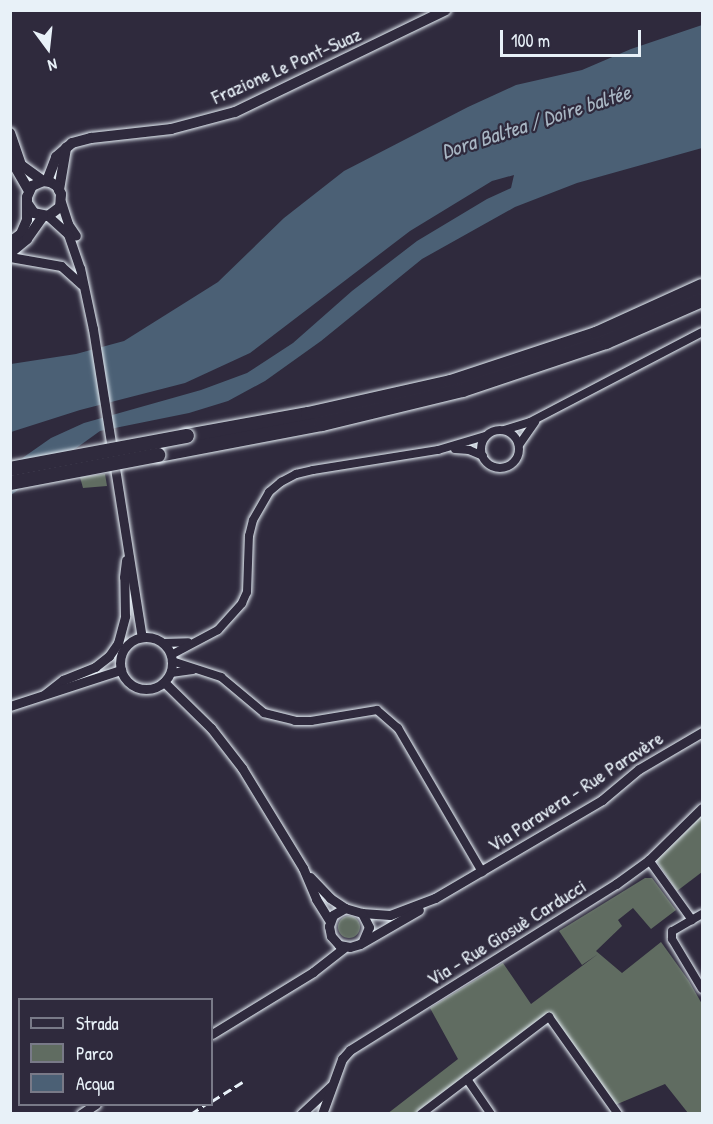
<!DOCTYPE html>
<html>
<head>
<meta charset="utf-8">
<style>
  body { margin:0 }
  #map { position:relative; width:713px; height:1124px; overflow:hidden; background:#2f2a3d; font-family:"Patrick Hand",sans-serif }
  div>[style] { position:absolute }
  .green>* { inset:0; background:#606c61 }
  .round { border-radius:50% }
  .water>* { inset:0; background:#4b6075 }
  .roads { filter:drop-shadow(0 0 2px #e8f1f8) drop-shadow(0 0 2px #e8f1f8) }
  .minor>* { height:8px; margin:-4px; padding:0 4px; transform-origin:4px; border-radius:4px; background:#2f2a3d }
  .minor>.ring { margin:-4px; padding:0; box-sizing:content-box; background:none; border:8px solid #2f2a3d; border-radius:50% }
  .tertiary>* { height:9px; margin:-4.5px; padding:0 4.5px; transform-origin:4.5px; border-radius:4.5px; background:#2f2a3d }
  .tertiary>.ring { margin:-4.5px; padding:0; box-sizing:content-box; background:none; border:9px solid #2f2a3d; border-radius:50% }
  .secondary>* { height:10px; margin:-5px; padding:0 5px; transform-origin:5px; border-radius:5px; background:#2f2a3d }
  .motorway>* { height:14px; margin:-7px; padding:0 7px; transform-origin:7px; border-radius:7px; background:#2f2a3d }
  .rail>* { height:3px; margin-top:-1.5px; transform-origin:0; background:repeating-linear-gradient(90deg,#e8f1f8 0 9px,transparent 0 13.5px) }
  .bridges { filter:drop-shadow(0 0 2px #e8f1f8) drop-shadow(0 0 2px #e8f1f8) }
  .motorway-bridge>* { height:14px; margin:-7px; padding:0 7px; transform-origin:7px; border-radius:7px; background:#2f2a3d }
  span { translate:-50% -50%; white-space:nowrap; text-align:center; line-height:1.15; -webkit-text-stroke:4.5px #2f2a3d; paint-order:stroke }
  .street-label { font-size:20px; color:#e8f1f8 }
  .water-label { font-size:21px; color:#a9b7c4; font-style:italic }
  .frame { position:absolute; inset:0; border:12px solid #e8f1f8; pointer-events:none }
  .legend { position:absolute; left:18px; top:998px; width:195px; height:108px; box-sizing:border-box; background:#2f2a3d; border:2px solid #797a88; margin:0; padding:8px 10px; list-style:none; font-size:18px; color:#e8f1f8 }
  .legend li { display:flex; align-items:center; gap:12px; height:30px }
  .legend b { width:30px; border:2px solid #797a88 }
  .north { position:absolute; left:18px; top:18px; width:60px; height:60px; -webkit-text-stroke:4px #2f2a3d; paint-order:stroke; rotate:165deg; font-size:16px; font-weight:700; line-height:24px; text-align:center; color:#e8f1f8 }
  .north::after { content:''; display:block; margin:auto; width:21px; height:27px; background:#e8f1f8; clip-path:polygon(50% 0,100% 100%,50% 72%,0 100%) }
  .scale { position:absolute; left:500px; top:30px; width:141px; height:27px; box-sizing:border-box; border:3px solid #e8f1f8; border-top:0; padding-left:8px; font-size:18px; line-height:21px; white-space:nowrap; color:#e8f1f8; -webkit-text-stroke:4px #2f2a3d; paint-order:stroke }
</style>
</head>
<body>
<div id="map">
  <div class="green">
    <div style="clip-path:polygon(105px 474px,107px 486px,83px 488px,80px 477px)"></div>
    <div style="clip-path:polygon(702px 815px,702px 872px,677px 891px,656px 860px)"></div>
    <div style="clip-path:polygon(645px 878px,652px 878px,676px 910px,651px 929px,633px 908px,618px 920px,622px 926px,596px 951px,622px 973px,661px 942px,689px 981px,702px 1004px,702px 1113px,688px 1113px,665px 1084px,615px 1105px,549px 1013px,415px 1113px,387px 1114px,458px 1059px,430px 1008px,503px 963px,531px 1004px,598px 954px,582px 965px,559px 931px)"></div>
    <div class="round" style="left:338px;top:916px;width:22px;height:22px"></div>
  </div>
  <div class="water">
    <div style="clip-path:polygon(702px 25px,702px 148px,577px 183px,515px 207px,422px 259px,321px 341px,265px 381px,228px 401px,189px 413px,100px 431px,11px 495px,11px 466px,51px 438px,84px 423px,201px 390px,247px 373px,293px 343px,352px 291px,417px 241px,487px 199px,511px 188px,514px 175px,492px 181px,410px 231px,250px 353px,185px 383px,80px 410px,11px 432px,11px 364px,76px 354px,124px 341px,218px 282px,284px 218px,344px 171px,468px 107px,516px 85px,582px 70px,631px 49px)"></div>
  </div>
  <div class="roads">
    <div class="minor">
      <div style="left:504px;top:430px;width:27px;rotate:-17deg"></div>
      <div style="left:530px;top:422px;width:194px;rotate:-27.6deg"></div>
      <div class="ring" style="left:481px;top:430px;width:30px;height:30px"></div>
      <div style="left:519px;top:445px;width:28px;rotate:-55deg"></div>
      <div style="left:455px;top:449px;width:14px;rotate:4deg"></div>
      <div style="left:469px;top:450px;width:15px;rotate:23deg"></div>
      <div style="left:163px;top:643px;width:25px;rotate:-2deg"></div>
      <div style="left:171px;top:655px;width:53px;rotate:-28deg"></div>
      <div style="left:218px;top:630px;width:36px;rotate:-48deg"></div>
      <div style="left:242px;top:603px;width:12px;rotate:-66deg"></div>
      <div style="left:247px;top:592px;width:56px;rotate:-88deg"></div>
      <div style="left:249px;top:536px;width:16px;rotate:-76deg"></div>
      <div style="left:253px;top:520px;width:32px;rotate:-60deg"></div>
      <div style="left:269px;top:492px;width:16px;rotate:-40deg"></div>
      <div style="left:281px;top:482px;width:17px;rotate:-28deg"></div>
      <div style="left:296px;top:474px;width:17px;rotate:-13deg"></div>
      <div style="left:313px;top:470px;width:127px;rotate:-9.1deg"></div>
      <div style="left:438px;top:450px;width:49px;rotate:-16.6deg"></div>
      <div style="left:172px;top:661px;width:52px;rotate:18.1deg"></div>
      <div style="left:221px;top:677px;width:56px;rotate:39.9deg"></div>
      <div style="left:264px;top:713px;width:32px;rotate:14deg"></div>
      <div style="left:295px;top:721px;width:16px"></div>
      <div style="left:311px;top:721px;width:67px;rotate:-9.5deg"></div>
      <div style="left:377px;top:710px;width:28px;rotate:41deg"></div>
      <div style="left:398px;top:728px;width:167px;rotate:59.7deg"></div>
      <div style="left:171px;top:673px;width:22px;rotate:-8deg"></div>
      <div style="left:649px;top:860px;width:74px;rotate:54.4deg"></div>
      <div style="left:702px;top:914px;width:34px;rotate:150deg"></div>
      <div style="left:672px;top:931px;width:8px;rotate:90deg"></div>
      <div style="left:672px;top:939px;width:58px;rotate:59deg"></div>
      <div style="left:467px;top:1079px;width:42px;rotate:55.6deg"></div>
      <div style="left:421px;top:1114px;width:161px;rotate:-37.2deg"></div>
      <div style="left:549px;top:1017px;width:119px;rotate:54.6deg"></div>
    </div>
    <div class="tertiary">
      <div style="left:61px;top:202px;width:23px;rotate:72deg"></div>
      <div style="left:68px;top:224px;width:14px;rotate:56deg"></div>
      <div style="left:48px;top:216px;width:27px;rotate:42deg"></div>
      <div style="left:68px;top:234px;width:36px;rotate:71deg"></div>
      <div style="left:80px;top:268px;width:62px;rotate:78deg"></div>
      <div style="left:93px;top:329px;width:312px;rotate:81deg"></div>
      <div style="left:10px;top:257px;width:52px;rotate:10deg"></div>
      <div style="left:61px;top:266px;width:28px;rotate:42deg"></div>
      <div class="ring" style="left:120px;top:637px;width:43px;height:43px"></div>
      <div style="left:164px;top:682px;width:66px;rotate:44.4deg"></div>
      <div style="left:211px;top:728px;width:51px;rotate:52.2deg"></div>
      <div style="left:242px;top:768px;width:117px;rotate:58.6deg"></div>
      <div style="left:303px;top:868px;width:34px;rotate:67deg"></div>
      <div style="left:316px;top:899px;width:26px;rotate:58deg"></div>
      <div style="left:45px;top:694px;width:23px;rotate:-38deg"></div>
      <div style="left:63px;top:680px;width:35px;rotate:-22deg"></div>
      <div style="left:95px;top:667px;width:18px;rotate:-38deg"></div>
      <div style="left:109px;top:656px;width:16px;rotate:-55deg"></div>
      <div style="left:118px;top:643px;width:28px;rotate:-75deg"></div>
      <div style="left:125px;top:616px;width:39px;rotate:-91deg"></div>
      <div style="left:124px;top:577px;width:17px;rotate:-83deg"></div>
      <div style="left:10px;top:706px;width:117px;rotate:-18deg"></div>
      <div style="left:310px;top:877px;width:29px;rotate:46deg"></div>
      <div style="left:330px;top:898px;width:18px;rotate:34deg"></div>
      <div style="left:362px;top:913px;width:28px;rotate:4deg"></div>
      <div style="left:390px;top:915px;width:48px;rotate:-20.7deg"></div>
      <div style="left:435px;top:898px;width:194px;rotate:-30.4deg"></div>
      <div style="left:602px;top:800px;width:48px;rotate:-40deg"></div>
      <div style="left:639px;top:769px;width:73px;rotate:-30.4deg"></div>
      <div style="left:363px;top:941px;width:15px;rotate:-67deg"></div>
      <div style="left:369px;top:927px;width:16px;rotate:-117deg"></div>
      <div style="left:362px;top:913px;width:18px;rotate:-164deg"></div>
      <div style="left:345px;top:908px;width:14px;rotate:150deg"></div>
      <div style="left:333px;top:915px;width:12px;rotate:110deg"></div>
      <div style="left:329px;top:926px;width:10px;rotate:79deg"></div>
      <div style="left:331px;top:936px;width:12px;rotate:48deg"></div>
      <div style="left:339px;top:945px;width:11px;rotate:10deg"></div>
      <div style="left:350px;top:947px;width:10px;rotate:-17deg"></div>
      <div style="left:360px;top:944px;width:68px;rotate:-30deg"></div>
      <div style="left:212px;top:1034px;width:119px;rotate:-31.5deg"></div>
      <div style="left:313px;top:972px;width:41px;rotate:-38deg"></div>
      <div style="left:81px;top:1114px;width:18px;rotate:-34deg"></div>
      <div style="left:301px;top:1114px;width:41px;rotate:-43deg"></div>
      <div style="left:322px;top:1114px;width:59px;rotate:-70deg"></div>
      <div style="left:342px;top:1059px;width:12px;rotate:-48deg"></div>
      <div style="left:350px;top:1050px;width:314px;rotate:-32deg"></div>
      <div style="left:616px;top:884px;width:41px;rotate:-36deg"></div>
      <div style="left:649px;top:860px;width:74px;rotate:-44.5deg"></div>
    </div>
    <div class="secondary">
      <div style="left:10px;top:133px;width:34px;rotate:71deg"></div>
      <div style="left:21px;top:165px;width:27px;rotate:36deg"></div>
      <div style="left:10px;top:158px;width:38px;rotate:60deg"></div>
      <div style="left:47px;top:181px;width:26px;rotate:-69deg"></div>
      <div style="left:56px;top:157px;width:21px;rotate:-41deg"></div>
      <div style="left:72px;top:143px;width:20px;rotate:-15deg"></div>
      <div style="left:91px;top:138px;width:81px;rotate:-6.4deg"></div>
      <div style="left:171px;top:129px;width:66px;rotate:-14.9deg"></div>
      <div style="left:235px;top:112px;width:234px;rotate:-25.8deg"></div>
      <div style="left:59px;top:190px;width:43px;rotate:-80.5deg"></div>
      <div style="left:10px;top:242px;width:14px;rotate:-36deg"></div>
      <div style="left:21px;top:234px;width:15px;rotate:-67deg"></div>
      <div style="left:27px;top:220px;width:23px;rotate:-90deg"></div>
      <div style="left:27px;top:197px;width:12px;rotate:-66deg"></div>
      <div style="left:32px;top:186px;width:12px;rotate:-24deg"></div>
      <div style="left:43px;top:181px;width:7px;rotate:8deg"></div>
      <div style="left:50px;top:182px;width:8px;rotate:30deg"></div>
      <div style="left:57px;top:186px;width:9px;rotate:63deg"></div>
      <div style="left:61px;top:194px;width:13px;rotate:94deg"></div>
      <div style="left:60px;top:207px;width:15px;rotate:143deg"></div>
      <div style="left:48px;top:216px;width:14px;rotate:-168deg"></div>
      <div style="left:34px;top:213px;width:12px;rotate:-125deg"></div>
      <div style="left:10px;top:253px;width:22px;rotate:-39deg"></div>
      <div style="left:27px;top:239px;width:28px;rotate:-55deg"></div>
    </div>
    <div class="motorway">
      <div style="left:187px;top:436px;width:123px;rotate:-10.3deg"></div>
      <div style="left:308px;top:414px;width:147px;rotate:-12.6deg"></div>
      <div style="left:451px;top:382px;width:153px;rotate:-18.3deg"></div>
      <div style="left:596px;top:334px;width:116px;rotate:-24.4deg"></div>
      <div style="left:158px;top:455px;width:167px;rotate:-10.7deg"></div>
      <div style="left:322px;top:424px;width:145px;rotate:-13.6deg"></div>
      <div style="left:463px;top:390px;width:151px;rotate:-18.6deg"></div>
      <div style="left:606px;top:342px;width:105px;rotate:-23.6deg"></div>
    </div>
  </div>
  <div class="rail">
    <div style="left:212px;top:1101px;width:36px;rotate:-32deg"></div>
    <div style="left:191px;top:1114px;width:18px;rotate:-34deg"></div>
  </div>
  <div class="bridges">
    <div class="motorway-bridge">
      <div style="left:10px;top:469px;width:180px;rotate:-10.6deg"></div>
      <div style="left:10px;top:483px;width:151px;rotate:-10.7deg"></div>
    </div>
  </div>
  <div class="street-label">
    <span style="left:286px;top:65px;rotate:-24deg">Frazione Le Pont-Suaz</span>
    <span style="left:575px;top:791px;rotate:-33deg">Via Paravera - Rue Paravère</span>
    <span style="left:506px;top:932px;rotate:-32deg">Via - Rue Giosuè Carducci</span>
  </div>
  <div class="water-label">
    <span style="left:536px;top:122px;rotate:-18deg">Dora Baltea / Doire baltée</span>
  </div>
  <div class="frame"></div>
  <ul class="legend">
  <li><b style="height:8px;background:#2f2a3d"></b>Strada</li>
  <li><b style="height:16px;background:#606c61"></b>Parco</li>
  <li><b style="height:16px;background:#4b6075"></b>Acqua</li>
  </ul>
  <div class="north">N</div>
  <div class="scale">100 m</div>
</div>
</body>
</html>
